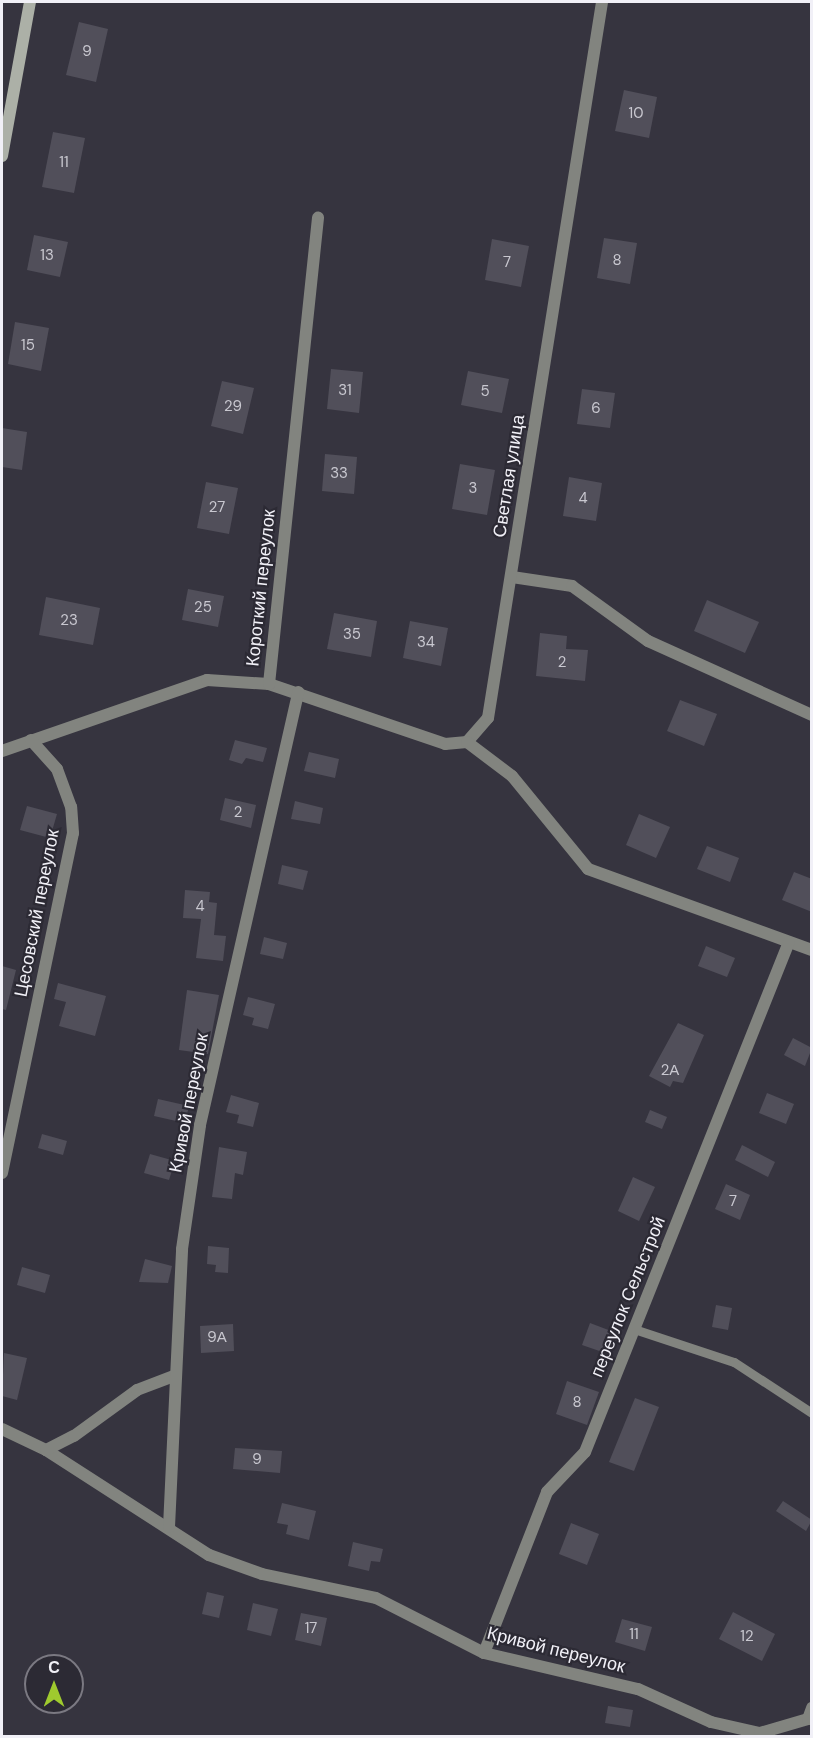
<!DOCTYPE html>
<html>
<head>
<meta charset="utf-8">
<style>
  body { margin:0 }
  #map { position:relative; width:813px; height:1738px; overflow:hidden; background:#36343f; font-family:"DM Sans",sans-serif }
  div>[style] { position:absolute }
  .building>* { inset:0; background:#514f5a }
  .lane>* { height:9px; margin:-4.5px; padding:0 4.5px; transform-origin:4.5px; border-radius:4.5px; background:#82847f }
  .street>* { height:12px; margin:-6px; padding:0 6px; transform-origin:6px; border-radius:6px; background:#82847f }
  .secondary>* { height:12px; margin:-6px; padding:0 6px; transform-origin:6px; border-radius:6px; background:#acb0a7 }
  span { translate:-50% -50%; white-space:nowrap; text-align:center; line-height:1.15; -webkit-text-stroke:4.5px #2c2a34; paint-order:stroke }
  .number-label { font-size:15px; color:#c9c8d0 }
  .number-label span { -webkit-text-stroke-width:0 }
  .street-label { font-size:18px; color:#f1f0f7 }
  .frame { position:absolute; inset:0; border:3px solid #f1f0f7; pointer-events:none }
  .north { position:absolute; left:24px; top:1654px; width:60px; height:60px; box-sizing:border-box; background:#2c2a34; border:2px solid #7b7982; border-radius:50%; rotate:0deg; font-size:16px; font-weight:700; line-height:24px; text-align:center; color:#f1f0f7 }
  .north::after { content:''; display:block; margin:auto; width:21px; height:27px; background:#9fca2e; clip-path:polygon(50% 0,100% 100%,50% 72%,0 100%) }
</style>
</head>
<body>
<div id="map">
  <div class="building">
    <div style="clip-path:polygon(79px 22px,108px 29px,96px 82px,66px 75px)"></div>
    <div style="clip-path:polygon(624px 90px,657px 97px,649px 138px,615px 131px)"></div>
    <div style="clip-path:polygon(53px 132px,85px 138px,74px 193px,42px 187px)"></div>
    <div style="clip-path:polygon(34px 235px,68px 242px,60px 277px,27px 270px)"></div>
    <div style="clip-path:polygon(604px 238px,637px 243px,630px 284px,597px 278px)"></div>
    <div style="clip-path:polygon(492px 239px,529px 246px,521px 287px,485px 280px)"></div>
    <div style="clip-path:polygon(15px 322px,49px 328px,41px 371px,8px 364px)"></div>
    <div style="clip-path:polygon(331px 369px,363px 372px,359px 413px,327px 409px)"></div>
    <div style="clip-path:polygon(468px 371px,509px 379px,502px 413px,461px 405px)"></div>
    <div style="clip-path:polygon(222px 381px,254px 388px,243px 434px,211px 426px)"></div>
    <div style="clip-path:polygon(582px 389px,615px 393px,610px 428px,577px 424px)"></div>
    <div style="clip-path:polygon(2px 428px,27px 432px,22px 470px,2px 467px)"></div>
    <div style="clip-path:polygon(325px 454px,357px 457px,354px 494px,322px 491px)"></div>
    <div style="clip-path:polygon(460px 464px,495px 470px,487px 515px,452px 509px)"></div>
    <div style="clip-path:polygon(569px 477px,602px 483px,596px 521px,563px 516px)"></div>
    <div style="clip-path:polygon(206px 482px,238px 488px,229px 534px,197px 528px)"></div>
    <div style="clip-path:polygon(188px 589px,224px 596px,218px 627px,182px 620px)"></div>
    <div style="clip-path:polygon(46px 597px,100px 608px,93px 645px,39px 635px)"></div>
    <div style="clip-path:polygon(707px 600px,759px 622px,745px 653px,694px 631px)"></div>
    <div style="clip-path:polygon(334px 613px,377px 621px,371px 657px,327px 649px)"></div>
    <div style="clip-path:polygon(410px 621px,448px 628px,441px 666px,403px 658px)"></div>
    <div style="clip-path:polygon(540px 633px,567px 636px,566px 649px,588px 650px,585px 681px,536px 676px)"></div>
    <div style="clip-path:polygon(680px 700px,717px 714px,704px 746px,667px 731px)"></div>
    <div style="clip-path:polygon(235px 740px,267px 748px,263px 762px,246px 758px,242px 764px,229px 760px)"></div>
    <div style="clip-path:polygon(309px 752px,339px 759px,335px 778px,304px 771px)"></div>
    <div style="clip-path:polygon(225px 798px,256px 805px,251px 828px,220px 820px)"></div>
    <div style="clip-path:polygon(295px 801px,323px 808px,320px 824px,291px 819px)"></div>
    <div style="clip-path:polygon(27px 806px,57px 814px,50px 838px,20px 830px)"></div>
    <div style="clip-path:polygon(639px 814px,670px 827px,656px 858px,626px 845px)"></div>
    <div style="clip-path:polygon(707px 846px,739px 858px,730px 882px,697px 869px)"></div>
    <div style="clip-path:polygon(282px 865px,308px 871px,303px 890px,278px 884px)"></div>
    <div style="clip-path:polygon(794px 872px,812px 879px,812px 912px,782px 900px)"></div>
    <div style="clip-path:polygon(185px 890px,210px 892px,209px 902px,217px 903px,214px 935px,226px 936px,223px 961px,196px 958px,201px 919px,183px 918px)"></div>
    <div style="clip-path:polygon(264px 937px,287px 943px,283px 959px,260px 954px)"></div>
    <div style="clip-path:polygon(706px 946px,735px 958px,727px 977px,698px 966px)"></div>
    <div style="clip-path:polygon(2px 966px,16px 970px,6px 1010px,2px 1009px)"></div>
    <div style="clip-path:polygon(58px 983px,106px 996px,95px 1036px,59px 1026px,66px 1002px,54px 999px)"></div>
    <div style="clip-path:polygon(187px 990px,219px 995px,208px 1054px,179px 1050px)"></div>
    <div style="clip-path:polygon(248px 997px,275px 1004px,268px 1029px,252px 1025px,254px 1018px,243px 1015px)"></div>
    <div style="clip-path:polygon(678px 1023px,704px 1035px,683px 1083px,673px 1081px,670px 1087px,649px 1076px)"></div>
    <div style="clip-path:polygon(793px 1038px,812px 1048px,805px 1066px,784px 1055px)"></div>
    <div style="clip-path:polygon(767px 1093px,794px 1104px,786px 1124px,759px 1113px)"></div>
    <div style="clip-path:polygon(231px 1095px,259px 1103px,253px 1127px,237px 1123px,239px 1115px,226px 1112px)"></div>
    <div style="clip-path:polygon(158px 1099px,189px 1106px,185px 1123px,154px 1116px)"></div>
    <div style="clip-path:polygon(650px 1110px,667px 1117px,662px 1129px,645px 1122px)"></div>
    <div style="clip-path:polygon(42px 1134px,67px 1141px,63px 1155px,38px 1148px)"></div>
    <div style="clip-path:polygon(742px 1145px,775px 1162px,768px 1177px,735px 1160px)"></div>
    <div style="clip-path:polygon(219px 1147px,247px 1152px,243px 1175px,235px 1173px,232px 1199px,212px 1197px)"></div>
    <div style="clip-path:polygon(150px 1154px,175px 1161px,169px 1180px,144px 1173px)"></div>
    <div style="clip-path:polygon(633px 1177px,655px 1187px,639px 1221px,618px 1211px)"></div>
    <div style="clip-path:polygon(726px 1184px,750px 1195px,740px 1220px,715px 1209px)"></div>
    <div style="clip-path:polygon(208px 1246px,229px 1248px,228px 1273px,215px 1272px,216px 1265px,207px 1264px)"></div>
    <div style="clip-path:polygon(145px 1259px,172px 1266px,168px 1283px,139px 1282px)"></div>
    <div style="clip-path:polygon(22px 1267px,50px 1275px,45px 1293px,17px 1285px)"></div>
    <div style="clip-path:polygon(716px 1305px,732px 1308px,728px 1330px,712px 1327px)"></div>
    <div style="clip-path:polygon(590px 1323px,619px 1334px,611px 1355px,582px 1345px)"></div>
    <div style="clip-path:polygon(233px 1324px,234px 1351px,201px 1353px,200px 1326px)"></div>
    <div style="clip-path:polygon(4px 1353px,27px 1358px,17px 1400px,2px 1396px)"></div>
    <div style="clip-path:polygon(567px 1381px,599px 1392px,587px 1425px,556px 1414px)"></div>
    <div style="clip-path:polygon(635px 1398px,659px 1407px,634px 1471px,609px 1462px)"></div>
    <div style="clip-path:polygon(235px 1448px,282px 1451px,280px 1473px,233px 1469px)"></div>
    <div style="clip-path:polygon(783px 1501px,812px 1520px,806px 1531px,776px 1511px)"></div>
    <div style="clip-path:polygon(282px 1503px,316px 1511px,309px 1540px,286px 1534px,288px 1525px,277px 1523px)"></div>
    <div style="clip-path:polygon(571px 1523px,599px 1534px,587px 1565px,559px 1554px)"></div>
    <div style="clip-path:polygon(353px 1542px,383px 1549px,380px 1562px,371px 1561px,369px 1571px,348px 1566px)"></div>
    <div style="clip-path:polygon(207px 1592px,224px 1596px,219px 1618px,202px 1614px)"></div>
    <div style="clip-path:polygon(253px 1603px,278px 1609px,271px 1636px,247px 1630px)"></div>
    <div style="clip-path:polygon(733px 1612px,775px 1634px,762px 1661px,719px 1639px)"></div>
    <div style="clip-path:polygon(301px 1613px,327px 1618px,321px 1646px,295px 1640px)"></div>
    <div style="clip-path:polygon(622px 1619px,652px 1627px,645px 1651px,615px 1642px)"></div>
    <div style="clip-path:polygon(608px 1706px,633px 1710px,630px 1727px,605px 1723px)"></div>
  </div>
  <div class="lane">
    <div style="left:634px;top:1329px;width:105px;rotate:18.3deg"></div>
    <div style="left:734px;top:1362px;width:93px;rotate:33.2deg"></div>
  </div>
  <div class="street">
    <div style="left:512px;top:577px;width:61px;rotate:8.5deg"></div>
    <div style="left:572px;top:586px;width:94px;rotate:35.9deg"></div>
    <div style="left:648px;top:641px;width:180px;rotate:24.3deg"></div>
    <div style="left:269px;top:684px;width:186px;rotate:18.8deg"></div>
    <div style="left:445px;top:744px;width:22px;rotate:-5deg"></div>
    <div style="left:467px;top:742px;width:32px;rotate:-49deg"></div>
    <div style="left:488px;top:718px;width:725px;rotate:-80.95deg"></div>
    <div style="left:467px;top:742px;width:56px;rotate:37.1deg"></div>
    <div style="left:512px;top:776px;width:120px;rotate:50.7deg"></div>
    <div style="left:588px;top:869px;width:238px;rotate:19.9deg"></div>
    <div style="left:2px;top:751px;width:217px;rotate:-19.1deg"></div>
    <div style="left:207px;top:680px;width:62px;rotate:3.7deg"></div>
    <div style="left:269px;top:684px;width:469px;rotate:-84deg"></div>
    <div style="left:2px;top:1173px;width:347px;rotate:-78.2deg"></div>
    <div style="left:73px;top:833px;width:26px;rotate:-94deg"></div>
    <div style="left:71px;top:807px;width:40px;rotate:-110.2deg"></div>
    <div style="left:57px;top:769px;width:39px;rotate:-132deg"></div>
    <div style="left:2px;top:1429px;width:49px;rotate:25.5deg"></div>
    <div style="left:46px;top:1450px;width:194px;rotate:32.8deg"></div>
    <div style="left:209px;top:1555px;width:56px;rotate:19.7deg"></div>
    <div style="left:262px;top:1574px;width:116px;rotate:11.9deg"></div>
    <div style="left:376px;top:1598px;width:121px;rotate:27deg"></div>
    <div style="left:484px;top:1653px;width:158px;rotate:13.2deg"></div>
    <div style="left:638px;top:1689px;width:80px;rotate:24.3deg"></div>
    <div style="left:711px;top:1722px;width:50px;rotate:12.7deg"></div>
    <div style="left:760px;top:1733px;width:50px;rotate:-16.3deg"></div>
    <div style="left:808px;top:1719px;width:12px;rotate:-70deg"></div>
    <div style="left:46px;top:1450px;width:31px;rotate:-27deg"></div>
    <div style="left:74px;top:1436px;width:78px;rotate:-36.1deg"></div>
    <div style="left:137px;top:1390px;width:39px;rotate:-21deg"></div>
    <div style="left:169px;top:1527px;width:278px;rotate:-87.3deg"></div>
    <div style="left:182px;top:1249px;width:125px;rotate:-81.7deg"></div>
    <div style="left:200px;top:1125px;width:444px;rotate:-77.2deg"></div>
    <div style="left:484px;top:1653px;width:173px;rotate:-68.6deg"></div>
    <div style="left:547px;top:1492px;width:55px;rotate:-46.5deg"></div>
    <div style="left:585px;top:1452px;width:549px;rotate:-68.2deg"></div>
  </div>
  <div class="secondary">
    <div style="left:2px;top:156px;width:157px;rotate:-79.7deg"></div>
  </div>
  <div class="number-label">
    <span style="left:87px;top:52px">9</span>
    <span style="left:636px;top:114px">10</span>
    <span style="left:64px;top:163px">11</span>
    <span style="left:47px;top:256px">13</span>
    <span style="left:617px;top:261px">8</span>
    <span style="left:507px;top:263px">7</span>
    <span style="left:28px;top:346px">15</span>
    <span style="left:345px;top:391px">31</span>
    <span style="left:485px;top:392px">5</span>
    <span style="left:233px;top:407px">29</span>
    <span style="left:596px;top:409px">6</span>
    <span style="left:339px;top:474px">33</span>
    <span style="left:473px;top:489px">3</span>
    <span style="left:583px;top:499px">4</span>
    <span style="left:217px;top:508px">27</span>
    <span style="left:203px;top:608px">25</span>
    <span style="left:69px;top:621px">23</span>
    <span style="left:352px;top:635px">35</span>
    <span style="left:426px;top:643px">34</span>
    <span style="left:562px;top:663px">2</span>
    <span style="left:238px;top:813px">2</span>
    <span style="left:200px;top:907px">4</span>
    <span style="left:670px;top:1071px">2А</span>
    <span style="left:733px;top:1202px">7</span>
    <span style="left:217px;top:1338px">9А</span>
    <span style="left:577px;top:1403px">8</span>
    <span style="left:257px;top:1460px">9</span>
    <span style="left:311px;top:1629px">17</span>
    <span style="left:634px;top:1635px">11</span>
    <span style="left:747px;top:1637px">12</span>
  </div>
  <div class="street-label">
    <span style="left:509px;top:476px;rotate:-81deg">Светлая улица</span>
    <span style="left:261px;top:588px;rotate:-84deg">Короткий переулок</span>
    <span style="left:37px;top:913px;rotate:-79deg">Цесовский переулок</span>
    <span style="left:189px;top:1103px;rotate:-79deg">Кривой переулок</span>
    <span style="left:628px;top:1297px;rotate:-68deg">переулок Сельстрой</span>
    <span style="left:556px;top:1650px;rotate:14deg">Кривой переулок</span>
  </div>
  <div class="frame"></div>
  <div class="north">С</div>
</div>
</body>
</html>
